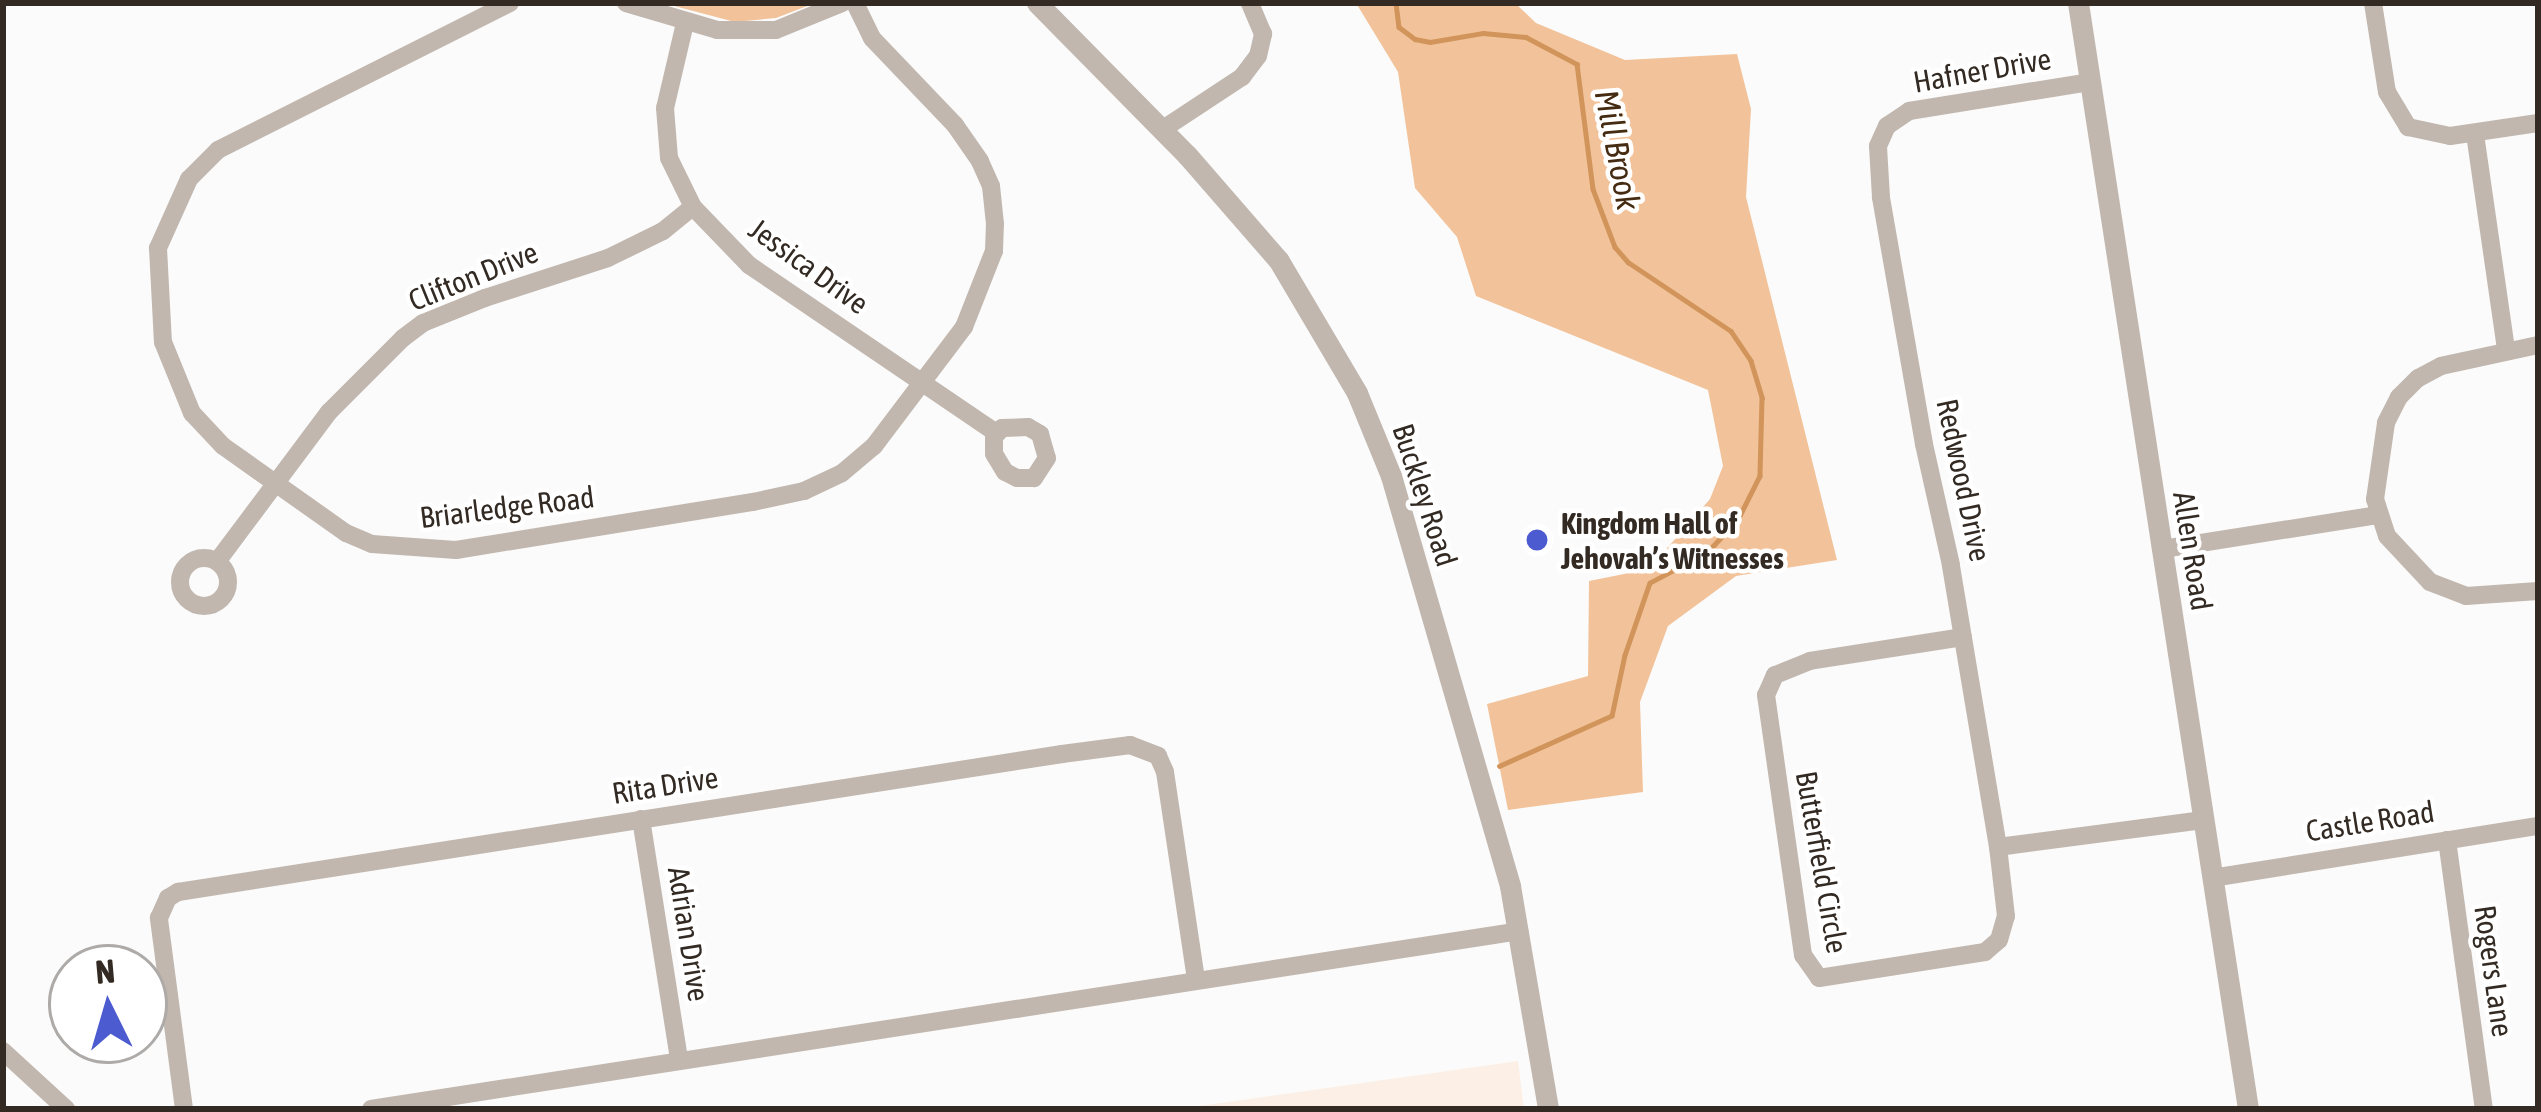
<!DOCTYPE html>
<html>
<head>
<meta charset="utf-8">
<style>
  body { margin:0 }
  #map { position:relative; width:2541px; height:1112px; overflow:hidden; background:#fbfbfb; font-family:"Asap Condensed",sans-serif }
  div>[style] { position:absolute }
  .built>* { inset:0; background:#fcf0e6 }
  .green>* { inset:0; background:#f2c39a }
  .stream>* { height:4.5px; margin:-2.25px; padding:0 2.25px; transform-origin:2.25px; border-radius:2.25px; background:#d1945a }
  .minor>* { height:18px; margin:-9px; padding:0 9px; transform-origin:9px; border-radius:9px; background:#c1b7af }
  .minor>.ring { margin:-9px; padding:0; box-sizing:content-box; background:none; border:18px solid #c1b7af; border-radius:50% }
  .tertiary>* { height:21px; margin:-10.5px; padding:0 10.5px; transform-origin:10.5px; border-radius:10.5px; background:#c1b7af }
  .dots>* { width:33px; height:33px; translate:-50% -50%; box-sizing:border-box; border:6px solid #fff; border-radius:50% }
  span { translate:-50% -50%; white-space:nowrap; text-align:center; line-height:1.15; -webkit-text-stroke:9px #fff; paint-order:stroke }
  .street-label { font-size:30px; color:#322a23 }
  .poi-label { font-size:30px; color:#322a23; font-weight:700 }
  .left { translate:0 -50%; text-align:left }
  .water-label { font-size:33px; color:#452b12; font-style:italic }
  .frame { position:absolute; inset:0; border:6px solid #322a23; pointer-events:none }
  .north { position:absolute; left:48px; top:944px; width:120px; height:120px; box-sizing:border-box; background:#fff; border:3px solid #adaaa7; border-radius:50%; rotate:355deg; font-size:33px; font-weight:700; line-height:48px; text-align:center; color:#322a23 }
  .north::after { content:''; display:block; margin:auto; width:42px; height:54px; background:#4c5bd0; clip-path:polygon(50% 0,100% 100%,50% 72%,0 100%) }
</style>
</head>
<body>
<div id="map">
  <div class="built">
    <div style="clip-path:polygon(1518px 1061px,1524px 1109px,1199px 1109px,1199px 1106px)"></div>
  </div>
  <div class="green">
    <div style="clip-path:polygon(663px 3px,815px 3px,776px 18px,735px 22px)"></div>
    <div style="clip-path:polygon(1356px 3px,1515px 3px,1536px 23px,1625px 60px,1737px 54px,1751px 109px,1746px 197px,1837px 560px,1736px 576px,1668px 626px,1640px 702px,1643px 792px,1508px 810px,1487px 704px,1588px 676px,1589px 581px,1649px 569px,1710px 499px,1723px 466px,1708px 390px,1476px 296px,1457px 237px,1415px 188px,1398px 72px)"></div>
  </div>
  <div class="stream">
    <div style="left:1396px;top:3px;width:24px;rotate:83deg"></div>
    <div style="left:1399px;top:27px;width:20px;rotate:37deg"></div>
    <div style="left:1415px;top:39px;width:15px;rotate:11deg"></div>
    <div style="left:1430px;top:42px;width:54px;rotate:-9.6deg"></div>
    <div style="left:1483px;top:33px;width:43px;rotate:5.3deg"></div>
    <div style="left:1526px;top:37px;width:58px;rotate:27.9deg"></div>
    <div style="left:1577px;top:64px;width:126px;rotate:82.7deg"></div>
    <div style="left:1593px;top:189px;width:62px;rotate:69.2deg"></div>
    <div style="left:1615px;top:247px;width:20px;rotate:49deg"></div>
    <div style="left:1628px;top:262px;width:124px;rotate:33.8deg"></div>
    <div style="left:1731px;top:331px;width:36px;rotate:56deg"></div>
    <div style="left:1751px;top:361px;width:39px;rotate:73deg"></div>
    <div style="left:1762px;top:398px;width:78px;rotate:91.5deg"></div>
    <div style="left:1760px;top:476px;width:49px;rotate:116.6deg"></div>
    <div style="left:1738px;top:520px;width:45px;rotate:133.2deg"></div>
    <div style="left:1707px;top:553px;width:64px;rotate:152.2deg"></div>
    <div style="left:1650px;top:583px;width:76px;rotate:109.1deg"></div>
    <div style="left:1625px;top:655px;width:62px;rotate:102deg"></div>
    <div style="left:1612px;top:716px;width:123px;rotate:155.9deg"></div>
  </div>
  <div class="minor">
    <div style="left:510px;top:3px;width:327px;rotate:153.3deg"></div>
    <div style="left:218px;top:150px;width:41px;rotate:135deg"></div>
    <div style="left:189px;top:179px;width:76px;rotate:114.2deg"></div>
    <div style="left:158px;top:248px;width:94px;rotate:87deg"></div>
    <div style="left:163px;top:342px;width:77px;rotate:67.8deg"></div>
    <div style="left:192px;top:413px;width:45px;rotate:46.8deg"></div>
    <div style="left:223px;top:446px;width:151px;rotate:35.3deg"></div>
    <div style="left:346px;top:533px;width:28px;rotate:23deg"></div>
    <div style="left:372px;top:544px;width:84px;rotate:4.1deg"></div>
    <div style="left:456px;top:550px;width:301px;rotate:-9.2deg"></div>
    <div style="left:753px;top:502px;width:52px;rotate:-12.2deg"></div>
    <div style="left:804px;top:491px;width:42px;rotate:-25.3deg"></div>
    <div style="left:842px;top:473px;width:42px;rotate:-40.2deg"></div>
    <div style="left:874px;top:446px;width:149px;rotate:-52.9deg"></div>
    <div style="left:964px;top:327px;width:82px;rotate:-68.5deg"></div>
    <div style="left:994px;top:251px;width:27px;rotate:-88deg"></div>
    <div style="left:995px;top:224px;width:38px;rotate:-96deg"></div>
    <div style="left:991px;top:186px;width:27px;rotate:-114deg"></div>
    <div style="left:980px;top:161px;width:44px;rotate:-124.8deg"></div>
    <div style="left:955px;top:125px;width:120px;rotate:-133.7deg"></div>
    <div style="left:872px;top:38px;width:39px;rotate:-116deg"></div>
    <div style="left:626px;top:3px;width:95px;rotate:16.5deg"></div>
    <div style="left:717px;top:30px;width:59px"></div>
    <div style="left:776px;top:30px;width:71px;rotate:-22.2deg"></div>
    <div style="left:2373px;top:3px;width:90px;rotate:81.1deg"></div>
    <div style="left:2387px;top:92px;width:41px;rotate:59deg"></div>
    <div style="left:2408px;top:127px;width:43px;rotate:12.1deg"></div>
    <div style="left:2450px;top:136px;width:89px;rotate:-8.4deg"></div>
    <div style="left:685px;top:23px;width:87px;rotate:103.2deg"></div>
    <div style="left:665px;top:108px;width:50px;rotate:85.4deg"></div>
    <div style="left:669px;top:158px;width:55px;rotate:63.9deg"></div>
    <div style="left:693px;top:207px;width:81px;rotate:46deg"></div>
    <div style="left:749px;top:265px;width:299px;rotate:34.2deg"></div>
    <div style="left:1163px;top:129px;width:95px;rotate:-33.4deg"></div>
    <div style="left:1242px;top:77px;width:26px;rotate:-53deg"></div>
    <div style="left:1258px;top:56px;width:23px;rotate:-77deg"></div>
    <div style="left:1263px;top:34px;width:34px;rotate:-113deg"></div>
    <div style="left:2475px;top:134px;width:217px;rotate:81.8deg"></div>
    <div style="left:2538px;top:345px;width:99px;rotate:167.8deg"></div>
    <div style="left:2441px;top:366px;width:26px;rotate:152deg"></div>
    <div style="left:2418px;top:378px;width:27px;rotate:135deg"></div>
    <div style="left:2399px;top:397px;width:29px;rotate:117deg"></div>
    <div style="left:2386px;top:423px;width:77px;rotate:98.2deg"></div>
    <div style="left:2375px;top:499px;width:39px;rotate:72deg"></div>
    <div style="left:2387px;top:536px;width:63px;rotate:46.9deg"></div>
    <div style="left:2430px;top:582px;width:39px;rotate:21deg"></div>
    <div style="left:2466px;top:596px;width:72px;rotate:-4deg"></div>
    <div style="left:1028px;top:427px;width:14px;rotate:30deg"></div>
    <div style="left:1040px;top:434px;width:25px;rotate:74deg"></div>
    <div style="left:1047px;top:458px;width:24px;rotate:123deg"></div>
    <div style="left:1034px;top:478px;width:17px;rotate:180deg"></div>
    <div style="left:1017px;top:478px;width:13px;rotate:-153deg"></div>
    <div style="left:1005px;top:472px;width:21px;rotate:-121deg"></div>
    <div style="left:994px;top:454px;width:17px;rotate:-90deg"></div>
    <div style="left:994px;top:437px;width:12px;rotate:-48deg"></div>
    <div style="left:1002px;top:428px;width:26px;rotate:-2deg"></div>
    <div style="left:2163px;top:549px;width:217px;rotate:-9deg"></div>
    <div class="ring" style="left:180px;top:558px;width:30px;height:30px"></div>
    <div style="left:219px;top:559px;width:184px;rotate:-53.2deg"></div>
    <div style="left:329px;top:412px;width:105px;rotate:-45deg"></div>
    <div style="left:403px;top:338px;width:25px;rotate:-37deg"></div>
    <div style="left:423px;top:323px;width:67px;rotate:-22deg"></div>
    <div style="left:485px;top:298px;width:129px;rotate:-18deg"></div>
    <div style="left:608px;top:258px;width:61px;rotate:-26.1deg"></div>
    <div style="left:663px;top:231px;width:38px;rotate:-39deg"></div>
    <div style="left:1963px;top:637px;width:155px;rotate:171.1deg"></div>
    <div style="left:1810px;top:661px;width:38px;rotate:158deg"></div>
    <div style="left:1775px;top:675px;width:22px;rotate:114deg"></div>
    <div style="left:1766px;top:695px;width:263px;rotate:81.9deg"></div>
    <div style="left:1803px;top:955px;width:28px;rotate:55deg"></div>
    <div style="left:1819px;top:978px;width:168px;rotate:-8.9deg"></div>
    <div style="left:1985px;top:952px;width:18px;rotate:-41deg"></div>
    <div style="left:1999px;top:940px;width:25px;rotate:-74deg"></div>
    <div style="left:2006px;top:916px;width:69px;rotate:-96.6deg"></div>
    <div style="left:1998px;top:847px;width:286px;rotate:-99.5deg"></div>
    <div style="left:1951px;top:565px;width:124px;rotate:-102.6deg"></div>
    <div style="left:1924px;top:444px;width:251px;rotate:-99.9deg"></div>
    <div style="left:1881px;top:197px;width:51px;rotate:-93.4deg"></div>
    <div style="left:1878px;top:146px;width:22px;rotate:-66deg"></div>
    <div style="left:1887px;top:126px;width:27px;rotate:-34deg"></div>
    <div style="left:1909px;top:111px;width:184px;rotate:-9.1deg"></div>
    <div style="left:641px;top:819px;width:243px;rotate:81deg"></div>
    <div style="left:2447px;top:840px;width:272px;rotate:82.2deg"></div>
    <div style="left:1998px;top:847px;width:207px;rotate:-7.5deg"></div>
    <div style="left:2212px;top:878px;width:330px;rotate:-9.1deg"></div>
    <div style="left:3px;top:1051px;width:86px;rotate:42.6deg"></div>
    <div style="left:184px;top:1109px;width:193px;rotate:-97.5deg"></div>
    <div style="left:159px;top:918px;width:22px;rotate:-66deg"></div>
    <div style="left:168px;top:898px;width:12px;rotate:-31deg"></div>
    <div style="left:178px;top:892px;width:895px;rotate:-8.87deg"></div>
    <div style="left:1062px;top:754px;width:69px;rotate:-7.5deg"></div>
    <div style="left:1130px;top:745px;width:30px;rotate:21deg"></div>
    <div style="left:1158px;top:756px;width:17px;rotate:66deg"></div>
    <div style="left:1165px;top:772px;width:209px;rotate:81.5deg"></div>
    <div style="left:371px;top:1109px;width:1162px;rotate:-8.81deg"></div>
  </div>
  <div class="tertiary">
    <div style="left:1037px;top:3px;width:214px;rotate:45.4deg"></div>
    <div style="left:1187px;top:155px;width:140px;rotate:49deg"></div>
    <div style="left:1279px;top:261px;width:153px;rotate:59.4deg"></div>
    <div style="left:1357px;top:393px;width:90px;rotate:67.7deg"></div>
    <div style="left:1391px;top:476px;width:427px;rotate:73.8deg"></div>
    <div style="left:1510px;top:886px;width:226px;rotate:80.3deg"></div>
    <div style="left:2078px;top:3px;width:1119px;rotate:81.26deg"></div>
  </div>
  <div class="dots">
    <div style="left:1537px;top:540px;background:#4c5bd0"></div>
  </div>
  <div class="street-label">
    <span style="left:1982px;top:70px;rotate:-10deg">Hafner Drive</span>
    <span style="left:809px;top:266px;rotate:36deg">Jessica Drive</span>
    <span style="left:473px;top:276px;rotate:-22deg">Clifton Drive</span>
    <span style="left:1964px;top:480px;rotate:78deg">Redwood Drive</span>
    <span style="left:1425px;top:495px;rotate:72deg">Buckley Road</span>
    <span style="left:507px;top:507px;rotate:-7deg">Briarledge Road</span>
    <span style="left:2193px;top:551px;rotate:81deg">Allen Road</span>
    <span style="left:665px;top:785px;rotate:-9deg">Rita Drive</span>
    <span style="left:2370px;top:821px;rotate:-9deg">Castle Road</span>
    <span style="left:1822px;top:862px;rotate:80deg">Butterfield Circle</span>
    <span style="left:689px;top:934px;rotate:81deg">Adrian Drive</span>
    <span style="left:2494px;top:971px;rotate:82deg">Rogers Lane</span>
  </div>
  <div class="poi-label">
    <span class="left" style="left:1561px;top:540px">Kingdom Hall of<br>Jehovah’s Witnesses</span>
  </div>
  <div class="water-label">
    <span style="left:1617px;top:150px;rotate:79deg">Mill Brook</span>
  </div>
  <div class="frame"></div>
  <div class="north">N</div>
</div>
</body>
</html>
